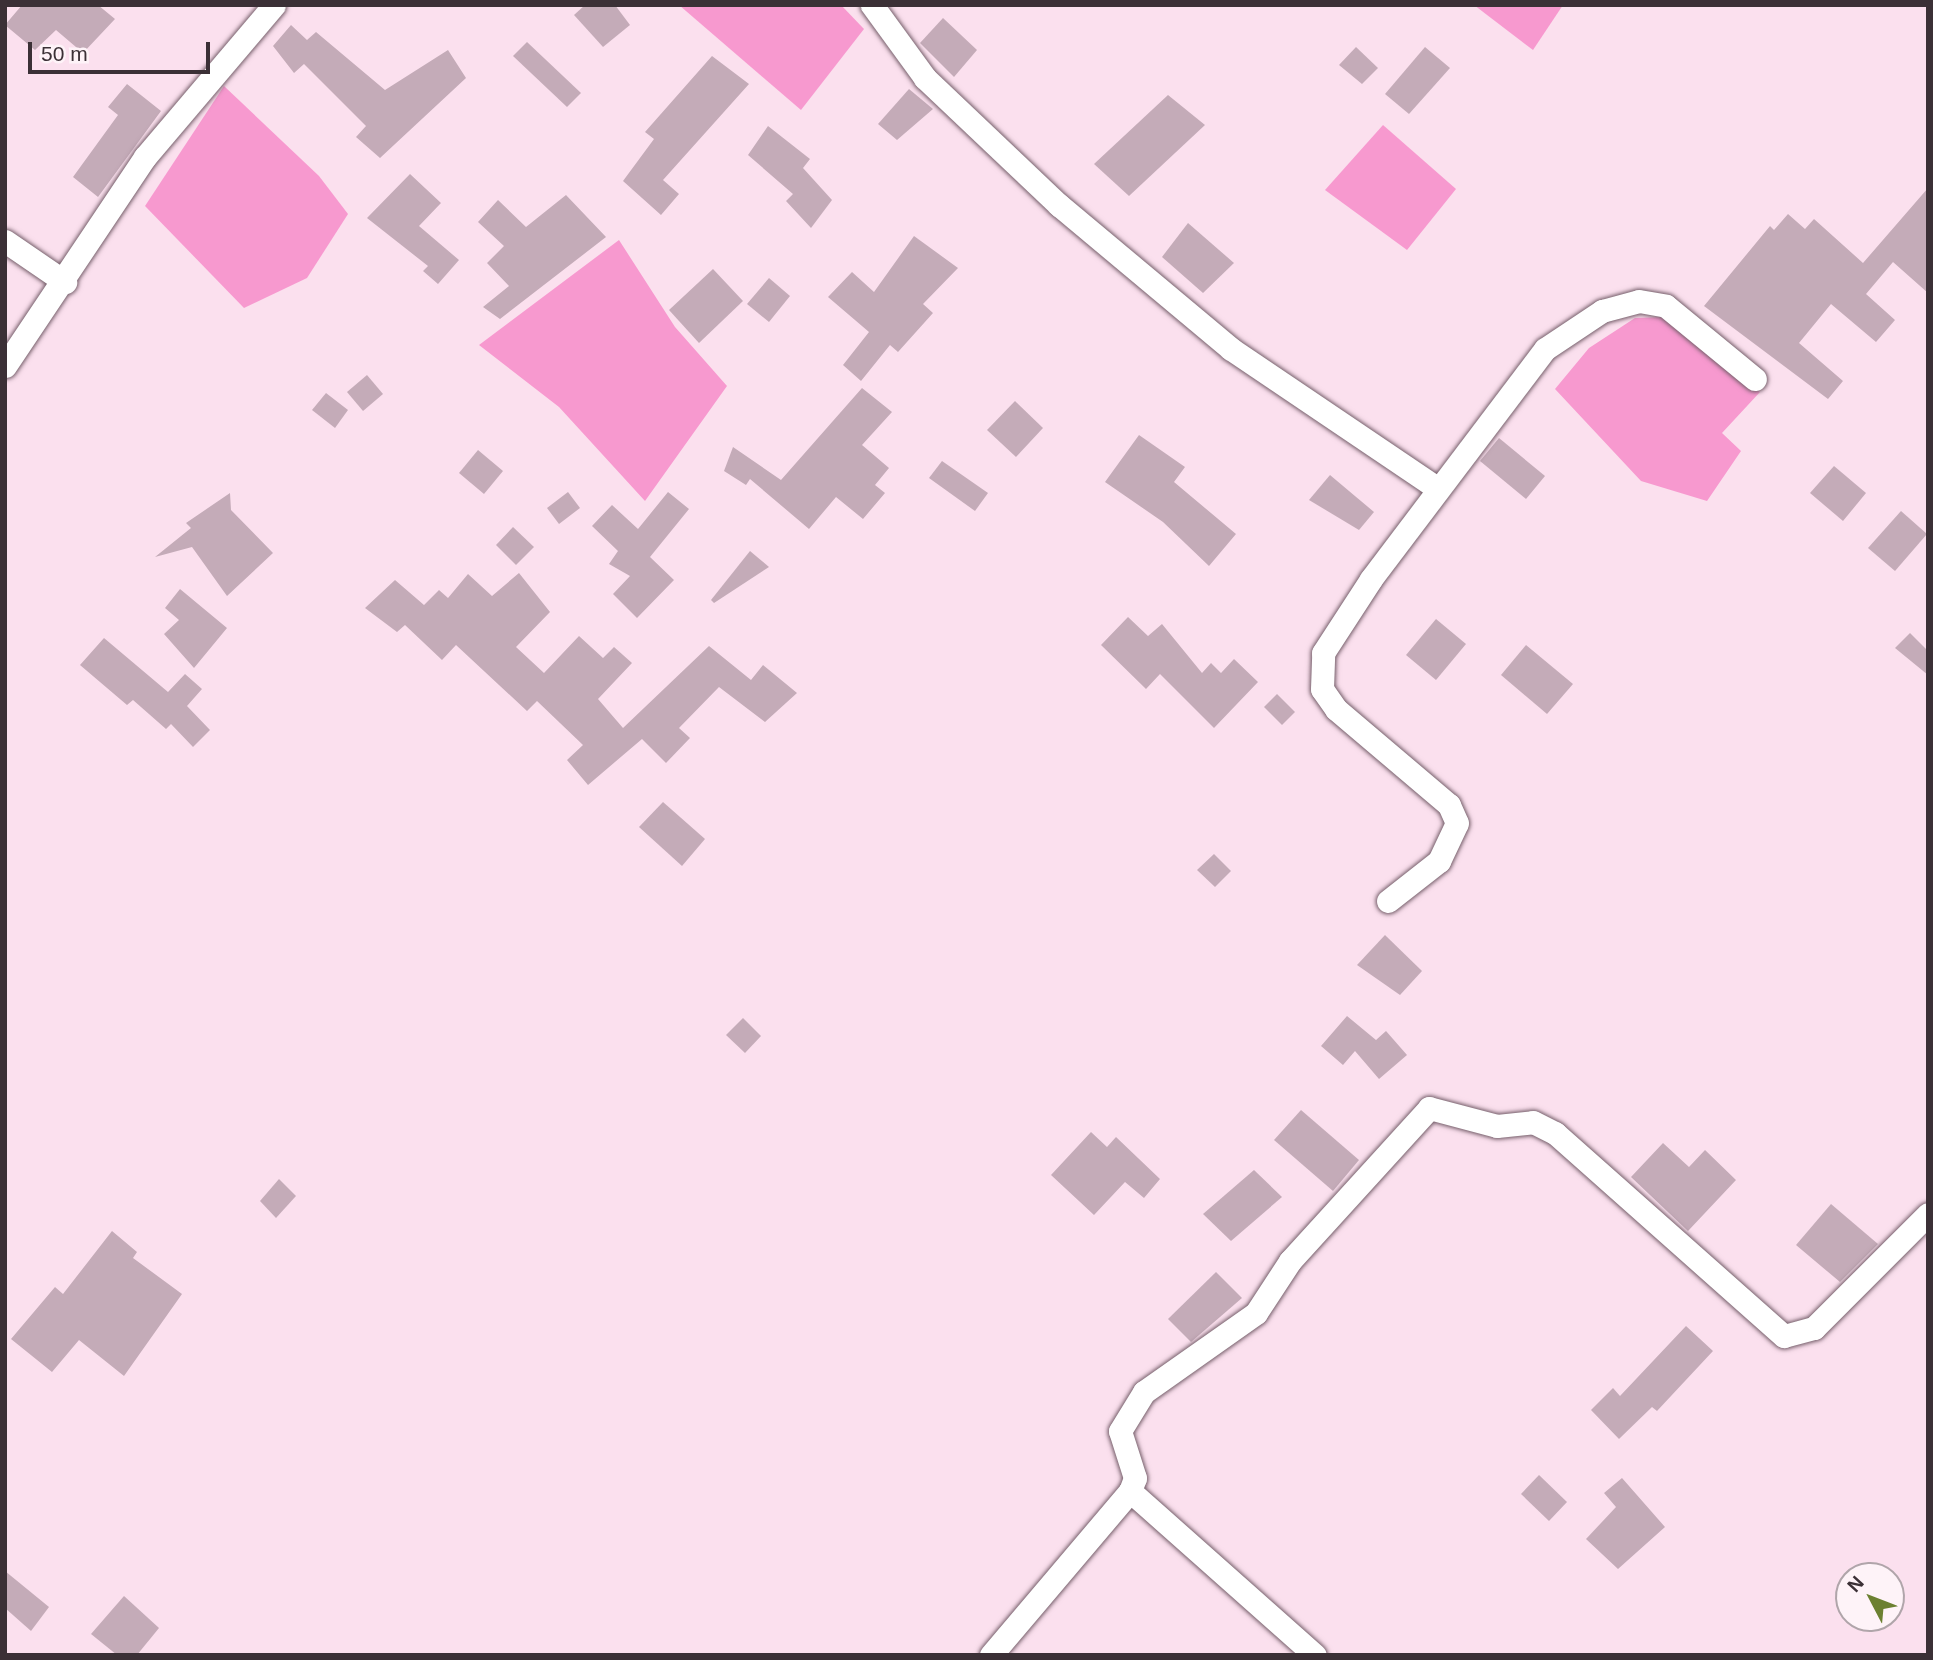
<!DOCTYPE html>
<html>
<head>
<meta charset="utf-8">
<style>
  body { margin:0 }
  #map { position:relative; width:1933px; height:1660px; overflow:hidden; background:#fbe0ee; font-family:Arial,sans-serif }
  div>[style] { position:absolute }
  .water>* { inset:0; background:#f799cf }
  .building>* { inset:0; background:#c4abb8 }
  .roads { filter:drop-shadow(0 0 2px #765f6b) drop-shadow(0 0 2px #765f6b) }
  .minor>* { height:23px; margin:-11.5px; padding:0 11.5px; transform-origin:11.5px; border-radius:11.5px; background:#fff }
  span { translate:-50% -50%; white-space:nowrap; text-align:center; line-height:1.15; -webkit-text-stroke:5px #fef3f8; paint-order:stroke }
  .frame { position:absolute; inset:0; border:7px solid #3b3036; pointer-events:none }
  .north { position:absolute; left:1835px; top:1562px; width:70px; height:70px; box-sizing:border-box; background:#fef3f8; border:2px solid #b0a5aa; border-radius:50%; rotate:312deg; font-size:19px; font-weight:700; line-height:28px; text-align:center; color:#3b3036 }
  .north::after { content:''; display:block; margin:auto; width:24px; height:32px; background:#6c8031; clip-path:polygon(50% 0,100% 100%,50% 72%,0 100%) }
  .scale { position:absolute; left:28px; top:42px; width:182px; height:32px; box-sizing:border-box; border:4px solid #3b3036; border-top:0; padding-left:9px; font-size:21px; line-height:24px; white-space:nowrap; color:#3b3036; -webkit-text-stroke:5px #fef3f8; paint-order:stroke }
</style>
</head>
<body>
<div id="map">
  <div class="water">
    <div style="clip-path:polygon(679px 5px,841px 5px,864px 29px,801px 110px)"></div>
    <div style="clip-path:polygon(1474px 5px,1563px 5px,1533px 50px)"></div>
    <div style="clip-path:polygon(224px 86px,319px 176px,348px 214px,307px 278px,244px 308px,145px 206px)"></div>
    <div style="clip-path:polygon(1383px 125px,1456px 189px,1407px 250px,1325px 190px)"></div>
    <div style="clip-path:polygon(619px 240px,675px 327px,727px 386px,645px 501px,559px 407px,479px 345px)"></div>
    <div style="clip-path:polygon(1665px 317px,1760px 392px,1722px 433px,1741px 451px,1707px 501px,1641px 481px,1555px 389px,1589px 348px,1635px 318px)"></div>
  </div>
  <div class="building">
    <div style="clip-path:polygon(22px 5px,98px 5px,115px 19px,83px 53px,56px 30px,35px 50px,5px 25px)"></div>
    <div style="clip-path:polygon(585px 5px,615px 5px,630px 25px,603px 47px,574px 15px)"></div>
    <div style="clip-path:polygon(943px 18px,977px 50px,954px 77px,920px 43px)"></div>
    <div style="clip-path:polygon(291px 25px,307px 40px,316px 32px,385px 90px,448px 50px,466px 78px,380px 158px,356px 137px,366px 126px,304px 64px,294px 73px,273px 46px)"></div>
    <div style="clip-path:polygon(527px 42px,581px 93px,567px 107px,513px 56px)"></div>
    <div style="clip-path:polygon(1356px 47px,1378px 68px,1362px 84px,1339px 65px)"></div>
    <div style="clip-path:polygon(1425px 47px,1450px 68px,1409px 114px,1385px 94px)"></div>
    <div style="clip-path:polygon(712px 56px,749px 84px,663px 180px,679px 194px,661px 215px,623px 181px,654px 139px,645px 132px)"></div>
    <div style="clip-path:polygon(127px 84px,161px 111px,98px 197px,73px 177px,118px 115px,108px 107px)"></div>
    <div style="clip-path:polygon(909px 89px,933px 109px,897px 140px,878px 124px)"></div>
    <div style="clip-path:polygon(1168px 95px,1205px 125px,1129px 196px,1094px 164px)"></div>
    <div style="clip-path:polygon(768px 126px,810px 159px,803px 168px,832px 200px,811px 228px,786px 201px,793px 194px,748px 155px)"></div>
    <div style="clip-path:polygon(410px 174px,441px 203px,419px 226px,459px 260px,438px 284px,423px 271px,428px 266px,367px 218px)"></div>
    <div style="clip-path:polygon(1928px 188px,1928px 293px,1893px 262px,1866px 294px,1895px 320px,1876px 342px,1831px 304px,1799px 343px,1843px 381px,1828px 399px,1704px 306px,1770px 226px,1774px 230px,1788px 214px,1805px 229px,1814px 219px,1863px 263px)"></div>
    <div style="clip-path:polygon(566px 195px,606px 237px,500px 319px,483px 307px,509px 286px,487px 263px,504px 246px,478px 222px,498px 200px,526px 227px)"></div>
    <div style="clip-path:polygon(1188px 223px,1234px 263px,1203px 293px,1162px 257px)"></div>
    <div style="clip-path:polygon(914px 236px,958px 268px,923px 304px,933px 313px,898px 352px,890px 345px,861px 381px,843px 365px,869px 332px,828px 297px,852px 272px,874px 292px)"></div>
    <div style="clip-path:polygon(713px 269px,743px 301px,699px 343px,669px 310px)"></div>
    <div style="clip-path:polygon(769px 278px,790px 296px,769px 322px,747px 304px)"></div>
    <div style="clip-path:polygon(367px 375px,383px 394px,363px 411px,347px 392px)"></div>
    <div style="clip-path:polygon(862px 388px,892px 412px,862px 445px,889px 468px,875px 485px,885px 493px,863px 519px,836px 497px,809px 529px,750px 479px,746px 485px,724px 471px,733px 447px,781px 480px)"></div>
    <div style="clip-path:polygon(326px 393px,348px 410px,335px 428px,312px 410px)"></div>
    <div style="clip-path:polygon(1015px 401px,1043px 428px,1016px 457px,987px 430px)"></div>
    <div style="clip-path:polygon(1139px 435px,1185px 467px,1174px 482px,1236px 534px,1209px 566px,1163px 522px,1105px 482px)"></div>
    <div style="clip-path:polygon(1499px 438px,1545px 476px,1526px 499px,1480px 461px)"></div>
    <div style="clip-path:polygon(478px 450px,503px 471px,484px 494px,459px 473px)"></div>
    <div style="clip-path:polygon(942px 461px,988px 493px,975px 511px,929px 478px)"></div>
    <div style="clip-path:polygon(1834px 466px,1866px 493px,1843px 521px,1810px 493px)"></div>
    <div style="clip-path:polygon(1330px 475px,1374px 512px,1359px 530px,1309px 500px)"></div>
    <div style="clip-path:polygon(568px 492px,580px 508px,559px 524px,547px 508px)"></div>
    <div style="clip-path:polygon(668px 492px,689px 509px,650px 557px,674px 580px,637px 618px,613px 594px,630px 576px,609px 564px,618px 551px,592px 526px,612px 505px,638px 529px)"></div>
    <div style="clip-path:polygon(230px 493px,231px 510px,273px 553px,227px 596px,192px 547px,155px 557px,191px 528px,186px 523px)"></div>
    <div style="clip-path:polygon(1901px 511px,1927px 534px,1895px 571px,1868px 548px)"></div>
    <div style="clip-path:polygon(513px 527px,534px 547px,516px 565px,496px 545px)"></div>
    <div style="clip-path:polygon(750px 551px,769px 567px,714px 603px,711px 600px)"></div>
    <div style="clip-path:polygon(519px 573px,550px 612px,516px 647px,544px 673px,579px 636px,603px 658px,614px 647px,632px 663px,598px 699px,623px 728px,709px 646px,751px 680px,763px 665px,797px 693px,765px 722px,719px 687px,679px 728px,690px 738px,666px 763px,642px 739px,588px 785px,567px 760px,583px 745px,537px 701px,527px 711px,456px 645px,442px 660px,405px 625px,397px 632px,365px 608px,395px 580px,424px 605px,439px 590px,448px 598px,468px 574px,492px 596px)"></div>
    <div style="clip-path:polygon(180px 589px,227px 628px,194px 668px,164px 634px,179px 620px,165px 608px)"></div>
    <div style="clip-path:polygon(1128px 617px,1148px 636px,1162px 624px,1202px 673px,1211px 663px,1221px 673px,1234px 659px,1258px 682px,1214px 728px,1160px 674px,1146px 689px,1101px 645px)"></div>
    <div style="clip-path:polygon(1436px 619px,1466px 644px,1436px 680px,1406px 655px)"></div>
    <div style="clip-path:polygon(1910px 633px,1928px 651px,1928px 675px,1895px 648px)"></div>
    <div style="clip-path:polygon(104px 638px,168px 692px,185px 674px,202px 689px,187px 706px,210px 730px,193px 747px,171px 724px,166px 729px,133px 700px,127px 705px,80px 665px)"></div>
    <div style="clip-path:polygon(1526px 645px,1573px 684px,1547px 714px,1501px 675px)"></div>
    <div style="clip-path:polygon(1277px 694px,1295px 712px,1282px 725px,1264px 707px)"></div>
    <div style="clip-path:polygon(663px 802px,705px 839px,682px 866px,639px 827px)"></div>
    <div style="clip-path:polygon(1214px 854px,1231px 871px,1215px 887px,1197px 870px)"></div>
    <div style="clip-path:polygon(1385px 935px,1422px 971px,1400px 995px,1357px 965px)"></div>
    <div style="clip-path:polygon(1347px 1016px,1376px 1040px,1386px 1031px,1407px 1055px,1379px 1079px,1355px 1051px,1343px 1065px,1321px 1046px)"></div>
    <div style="clip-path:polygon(743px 1018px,761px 1036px,745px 1053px,726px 1035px)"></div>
    <div style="clip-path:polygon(1301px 1110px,1359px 1160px,1333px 1191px,1274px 1140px)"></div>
    <div style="clip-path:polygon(1091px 1132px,1107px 1147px,1116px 1137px,1160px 1179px,1144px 1198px,1125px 1182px,1094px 1215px,1051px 1175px)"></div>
    <div style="clip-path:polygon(1663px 1143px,1689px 1167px,1705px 1150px,1736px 1180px,1688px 1231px,1631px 1177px)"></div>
    <div style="clip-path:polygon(1254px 1170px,1282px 1197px,1231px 1241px,1203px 1214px)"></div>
    <div style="clip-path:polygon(279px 1179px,296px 1196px,276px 1218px,260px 1201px)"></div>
    <div style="clip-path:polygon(1831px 1204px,1878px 1244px,1840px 1282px,1796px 1245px)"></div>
    <div style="clip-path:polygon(112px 1231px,137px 1252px,133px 1258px,182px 1294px,124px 1376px,79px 1340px,52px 1372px,11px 1339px,55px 1287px,63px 1294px)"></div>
    <div style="clip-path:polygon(1216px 1272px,1242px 1298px,1191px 1342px,1168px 1319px)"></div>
    <div style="clip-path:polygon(1686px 1326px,1713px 1351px,1657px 1411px,1652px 1407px,1619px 1439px,1591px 1410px,1613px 1388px,1620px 1396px)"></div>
    <div style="clip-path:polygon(1539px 1475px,1567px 1502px,1549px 1521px,1521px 1494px)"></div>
    <div style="clip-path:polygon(1622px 1478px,1665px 1527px,1618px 1569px,1586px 1539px,1616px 1507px,1604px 1493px)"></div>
    <div style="clip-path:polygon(5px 1571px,49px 1607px,31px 1631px,5px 1608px)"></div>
    <div style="clip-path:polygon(124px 1596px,159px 1628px,137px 1655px,117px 1655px,91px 1634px)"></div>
  </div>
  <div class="roads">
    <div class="minor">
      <div style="left:872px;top:5px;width:90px;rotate:54deg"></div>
      <div style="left:925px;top:78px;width:185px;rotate:43.5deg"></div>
      <div style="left:1059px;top:205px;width:224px;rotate:39.9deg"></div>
      <div style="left:1231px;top:349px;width:249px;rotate:34deg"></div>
      <div style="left:5px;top:241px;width:73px;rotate:34.3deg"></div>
      <div style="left:5px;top:366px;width:252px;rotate:-56.2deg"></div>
      <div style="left:145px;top:157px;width:199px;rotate:-49.7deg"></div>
      <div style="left:1388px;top:901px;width:65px;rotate:-38.1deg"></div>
      <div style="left:1439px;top:861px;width:42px;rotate:-64.7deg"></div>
      <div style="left:1457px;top:823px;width:20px;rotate:-114deg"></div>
      <div style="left:1449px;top:805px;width:148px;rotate:-139.7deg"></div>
      <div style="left:1336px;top:709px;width:24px;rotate:-125deg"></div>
      <div style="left:1322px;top:689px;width:36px;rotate:-88deg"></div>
      <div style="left:1323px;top:653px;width:88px;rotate:-57deg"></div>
      <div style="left:1371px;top:579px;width:288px;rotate:-52.9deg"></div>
      <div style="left:1545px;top:349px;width:69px;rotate:-33.7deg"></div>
      <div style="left:1602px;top:311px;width:38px;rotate:-15deg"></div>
      <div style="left:1639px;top:301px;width:27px;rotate:10deg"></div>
      <div style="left:1666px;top:306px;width:115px;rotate:39.4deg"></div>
      <div style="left:1130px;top:1491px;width:247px;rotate:41.6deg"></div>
      <div style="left:991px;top:1655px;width:215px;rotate:-49.7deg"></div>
      <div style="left:1130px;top:1491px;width:14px;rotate:-69deg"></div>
      <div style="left:1135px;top:1478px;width:49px;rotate:-107.7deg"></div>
      <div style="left:1120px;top:1431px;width:46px;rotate:-58.4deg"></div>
      <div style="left:1144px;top:1392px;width:137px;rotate:-35.2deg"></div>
      <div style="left:1256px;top:1313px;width:62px;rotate:-56.8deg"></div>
      <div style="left:1290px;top:1261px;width:207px;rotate:-47.7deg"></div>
      <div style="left:1429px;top:1108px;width:70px;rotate:14.8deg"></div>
      <div style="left:1497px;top:1126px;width:36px;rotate:-6deg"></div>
      <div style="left:1533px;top:1122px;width:25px;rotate:27deg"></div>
      <div style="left:1555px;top:1133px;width:306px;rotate:41.6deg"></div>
      <div style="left:1784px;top:1336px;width:31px;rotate:-15deg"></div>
      <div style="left:1814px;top:1328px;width:161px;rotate:-45deg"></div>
    </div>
  </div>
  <div class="frame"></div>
  <div class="north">N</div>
  <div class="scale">50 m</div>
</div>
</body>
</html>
